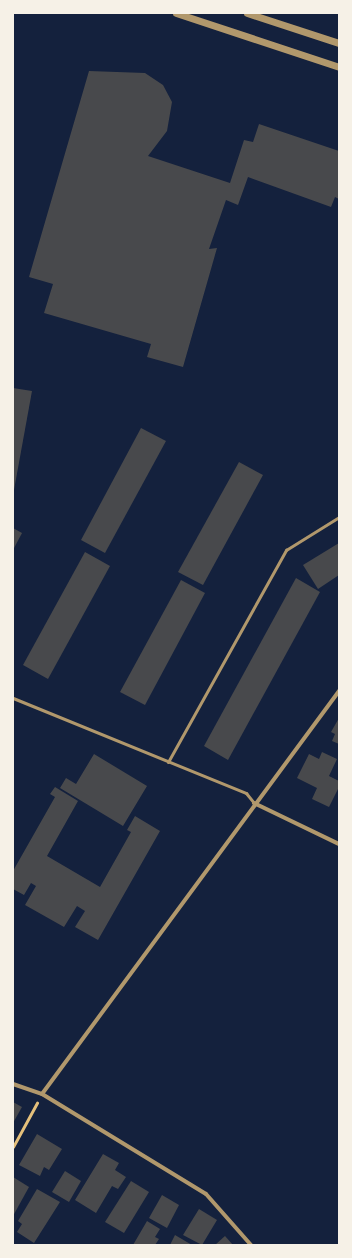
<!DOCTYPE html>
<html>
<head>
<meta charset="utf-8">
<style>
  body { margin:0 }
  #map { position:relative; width:352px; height:1258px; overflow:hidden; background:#14213d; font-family:Karla,sans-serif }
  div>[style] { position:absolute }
  .building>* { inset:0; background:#48494c }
  .path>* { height:2.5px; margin:-1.25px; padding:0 1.25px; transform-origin:1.25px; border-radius:1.25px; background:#e5c07b }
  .service>* { height:3px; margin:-1.5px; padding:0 1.5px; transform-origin:1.5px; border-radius:1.5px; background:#b1986c }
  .minor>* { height:4px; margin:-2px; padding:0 2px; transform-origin:2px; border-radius:2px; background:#b1986c }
  .tertiary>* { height:7px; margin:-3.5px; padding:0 3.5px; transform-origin:3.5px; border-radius:3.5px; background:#b1986c }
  span { translate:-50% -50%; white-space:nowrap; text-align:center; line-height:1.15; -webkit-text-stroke:4px #f6f1e7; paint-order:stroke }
  .frame { position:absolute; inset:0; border:14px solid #f6f1e7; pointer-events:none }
</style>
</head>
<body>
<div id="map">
  <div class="building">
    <div style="clip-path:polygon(89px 71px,145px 73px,163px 85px,172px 102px,167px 131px,148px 156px,230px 183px,244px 140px,253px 142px,259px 124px,339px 151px,339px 199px,335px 197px,331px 207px,248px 177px,238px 205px,226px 200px,209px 249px,217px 248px,183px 367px,147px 357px,151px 344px,44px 313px,53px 284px,29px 277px)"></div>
    <div style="clip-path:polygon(13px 388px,32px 391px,14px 490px,13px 490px)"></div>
    <div style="clip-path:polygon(141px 428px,166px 441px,105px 553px,81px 540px)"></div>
    <div style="clip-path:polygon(239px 462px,263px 475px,203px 585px,178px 572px)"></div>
    <div style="clip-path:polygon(13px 528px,22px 533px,13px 550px)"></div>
    <div style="clip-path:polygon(339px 543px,339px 575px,318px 589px,303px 565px)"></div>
    <div style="clip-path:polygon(85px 552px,110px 566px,48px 679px,23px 665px)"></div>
    <div style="clip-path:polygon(296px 578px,320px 592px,228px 760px,204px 746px)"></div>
    <div style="clip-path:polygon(181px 580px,205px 593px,145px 705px,120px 692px)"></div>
    <div style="clip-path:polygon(339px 718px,339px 744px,332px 741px,335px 734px,331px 732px)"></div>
    <div style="clip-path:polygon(322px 752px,337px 759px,329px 776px,339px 781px,339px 787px,329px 807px,312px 799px,317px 788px,297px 778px,309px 754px,319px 759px)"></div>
    <div style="clip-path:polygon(94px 754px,147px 786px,123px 826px,60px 788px,66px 778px,76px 784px)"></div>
    <div style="clip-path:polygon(55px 787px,78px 801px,47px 856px,100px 887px,131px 832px,127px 830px,135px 816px,160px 831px,98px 940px,75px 927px,85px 911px,77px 906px,64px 927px,25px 905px,36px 886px,31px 883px,24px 895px,13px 889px,13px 871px,55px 797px,50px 794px)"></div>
    <div style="clip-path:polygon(13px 1102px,22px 1107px,13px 1123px)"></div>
    <div style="clip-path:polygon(37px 1134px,62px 1149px,49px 1170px,44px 1167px,40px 1176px,19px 1165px)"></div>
    <div style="clip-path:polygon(103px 1154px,119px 1163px,115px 1170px,126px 1177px,118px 1189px,112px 1186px,96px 1213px,75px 1200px)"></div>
    <div style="clip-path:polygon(65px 1171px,81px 1181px,69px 1202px,52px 1192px)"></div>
    <div style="clip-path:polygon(13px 1177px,29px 1187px,13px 1216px)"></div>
    <div style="clip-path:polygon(131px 1181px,149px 1192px,124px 1233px,105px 1222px)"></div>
    <div style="clip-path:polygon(37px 1189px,60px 1202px,34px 1243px,17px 1232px,22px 1224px,18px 1221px)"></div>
    <div style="clip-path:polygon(162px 1195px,179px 1205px,167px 1228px,149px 1218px)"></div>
    <div style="clip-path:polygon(199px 1209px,217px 1220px,202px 1245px,183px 1235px)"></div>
    <div style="clip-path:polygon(147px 1221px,160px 1229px,155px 1237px,159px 1239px,155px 1245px,133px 1245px)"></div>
    <div style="clip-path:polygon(175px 1235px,192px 1245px,170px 1245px)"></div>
    <div style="clip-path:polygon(225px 1236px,233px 1245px,215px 1245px)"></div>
  </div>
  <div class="path">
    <div style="left:13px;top:1147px;width:50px;rotate:-61.4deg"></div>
  </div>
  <div class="service">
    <div style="left:13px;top:698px;width:252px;rotate:22.2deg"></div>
    <div style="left:246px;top:793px;width:13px;rotate:51deg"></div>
    <div style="left:168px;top:762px;width:243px;rotate:-60.9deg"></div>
    <div style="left:286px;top:550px;width:62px;rotate:-31.9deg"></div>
  </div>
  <div class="minor">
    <div style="left:254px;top:803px;width:94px;rotate:25.8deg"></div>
    <div style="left:13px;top:1084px;width:31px;rotate:19deg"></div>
    <div style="left:251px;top:1245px;width:68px;rotate:-131.4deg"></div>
    <div style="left:206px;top:1194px;width:192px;rotate:-148.6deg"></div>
    <div style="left:42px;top:1094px;width:501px;rotate:-53.61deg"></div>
  </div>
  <div class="tertiary">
    <div style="left:176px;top:13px;width:172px;rotate:18.3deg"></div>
    <div style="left:247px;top:13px;width:97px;rotate:18.1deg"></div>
  </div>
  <div class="frame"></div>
</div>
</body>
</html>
